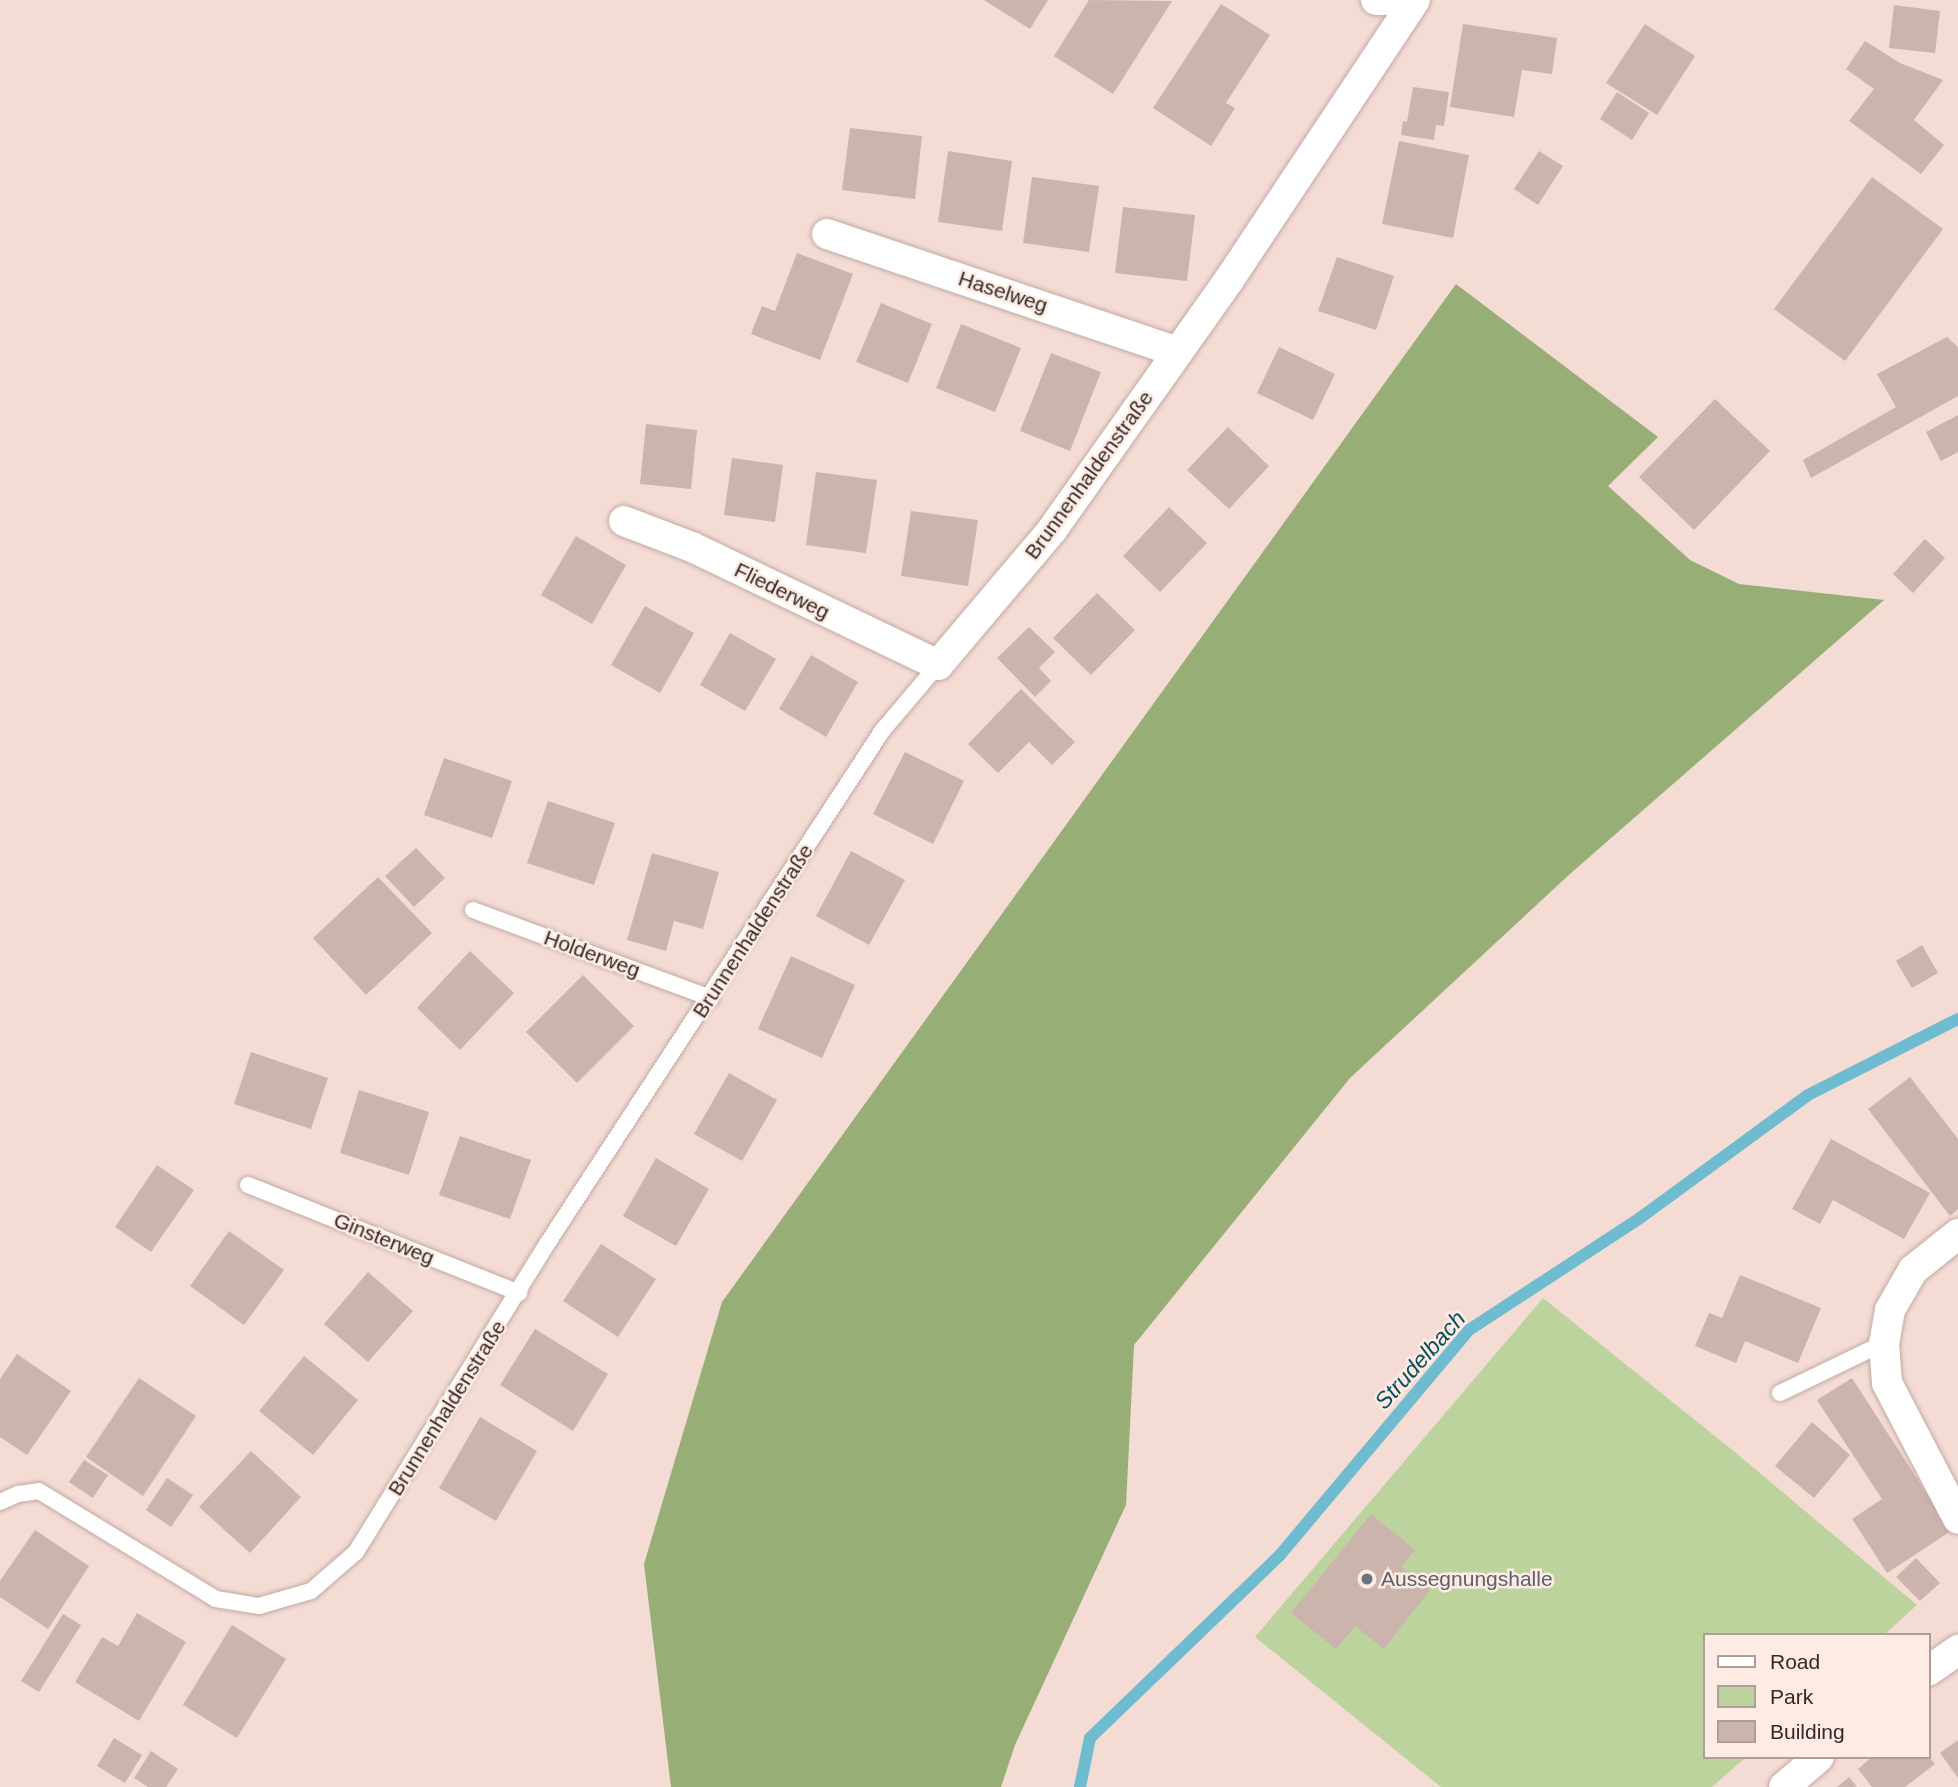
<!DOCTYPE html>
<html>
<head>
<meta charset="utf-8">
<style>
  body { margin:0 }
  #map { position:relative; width:1958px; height:1787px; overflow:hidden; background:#f4dcd4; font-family:Helvetica,sans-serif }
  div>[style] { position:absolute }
  .green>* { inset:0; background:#bdd39e }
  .forest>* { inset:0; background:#97ae77 }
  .stream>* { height:12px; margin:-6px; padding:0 6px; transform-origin:6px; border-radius:6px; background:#6fbbcf }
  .building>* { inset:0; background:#cbb4ac }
  .roads { filter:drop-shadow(0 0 2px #c1aaa2) drop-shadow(0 0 2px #c1aaa2) }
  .service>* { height:16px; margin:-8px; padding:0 8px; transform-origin:8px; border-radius:8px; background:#fff }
  .minor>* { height:30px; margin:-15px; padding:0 15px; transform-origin:15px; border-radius:15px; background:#fff }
  .dots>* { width:19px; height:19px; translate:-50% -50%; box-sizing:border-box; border:4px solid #feebe4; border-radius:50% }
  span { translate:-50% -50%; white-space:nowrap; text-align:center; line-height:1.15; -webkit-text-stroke:5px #feebe4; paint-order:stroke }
  .street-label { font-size:21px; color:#332a27 }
  .worship-label { font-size:21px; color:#5b616d }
  .left { translate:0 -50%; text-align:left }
  .water-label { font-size:23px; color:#094e5d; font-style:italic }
  .legend { position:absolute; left:1703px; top:1633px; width:228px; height:126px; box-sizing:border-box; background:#feebe4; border:2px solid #ad9e98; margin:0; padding:9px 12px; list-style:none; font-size:21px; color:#332a27 }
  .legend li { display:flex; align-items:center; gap:14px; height:35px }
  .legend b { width:35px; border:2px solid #ad9e98 }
</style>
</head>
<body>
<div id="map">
  <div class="green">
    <div style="clip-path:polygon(1543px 1298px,1736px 1453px,1917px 1605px,1884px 1635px,1704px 1635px,1704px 1757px,1746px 1757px,1712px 1787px,1441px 1787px,1255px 1637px)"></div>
  </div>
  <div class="forest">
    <div style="clip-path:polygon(1456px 284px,1658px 437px,1608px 486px,1690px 560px,1739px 584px,1884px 600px,1571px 873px,1350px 1078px,1134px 1345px,1126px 1505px,1015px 1745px,1001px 1787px,671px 1787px,644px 1564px,722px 1302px)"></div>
  </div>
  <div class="stream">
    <div style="left:1080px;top:1787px;width:50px;rotate:-78.5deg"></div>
    <div style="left:1090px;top:1738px;width:264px;rotate:-43.9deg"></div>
    <div style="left:1280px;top:1555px;width:294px;rotate:-50deg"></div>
    <div style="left:1469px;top:1330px;width:204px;rotate:-33.2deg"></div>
    <div style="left:1640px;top:1218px;width:208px;rotate:-36.2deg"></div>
    <div style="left:1808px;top:1095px;width:168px;rotate:-26.9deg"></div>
  </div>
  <div class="building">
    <div style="clip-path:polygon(984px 0,1048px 0,1030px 29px)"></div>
    <div style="clip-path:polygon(1089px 0,1172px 1px,1113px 94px,1054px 56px)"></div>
    <div style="clip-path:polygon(1221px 4px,1270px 35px,1226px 103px,1235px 108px,1211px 146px,1153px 108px)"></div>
    <div style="clip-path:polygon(1894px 5px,1940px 11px,1935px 53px,1889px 48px)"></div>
    <div style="clip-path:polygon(1463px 24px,1557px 38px,1552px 74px,1522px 70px,1514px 117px,1450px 107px)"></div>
    <div style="clip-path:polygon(1645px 24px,1695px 56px,1657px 115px,1606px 83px)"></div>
    <div style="clip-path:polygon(1865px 41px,1900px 63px,1943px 80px,1914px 120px,1944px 145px,1921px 174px,1849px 121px,1874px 89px,1846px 69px)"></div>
    <div style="clip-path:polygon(1413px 87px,1449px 92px,1444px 126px,1436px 125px,1434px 140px,1401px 135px,1403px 121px,1407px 122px)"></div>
    <div style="clip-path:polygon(1617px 92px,1649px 113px,1632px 140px,1600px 119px)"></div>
    <div style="clip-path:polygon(850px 128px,922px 136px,915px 199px,842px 190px)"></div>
    <div style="clip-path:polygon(1399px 141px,1469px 155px,1453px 238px,1382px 224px)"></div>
    <div style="clip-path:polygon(948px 151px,1012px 161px,1002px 231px,938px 222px)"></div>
    <div style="clip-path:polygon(1539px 151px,1563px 166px,1538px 205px,1514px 189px)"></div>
    <div style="clip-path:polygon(1032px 177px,1099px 186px,1089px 252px,1023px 243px)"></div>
    <div style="clip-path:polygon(1872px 177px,1943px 229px,1845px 361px,1774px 309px)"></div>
    <div style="clip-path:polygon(1123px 207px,1195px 215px,1187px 281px,1115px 273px)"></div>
    <div style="clip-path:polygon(797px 253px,853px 274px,820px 360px,751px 334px,762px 306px,775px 311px)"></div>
    <div style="clip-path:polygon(1337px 257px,1394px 276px,1376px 330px,1318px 311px)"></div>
    <div style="clip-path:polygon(881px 303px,932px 324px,908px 383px,856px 362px)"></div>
    <div style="clip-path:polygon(961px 324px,1021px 348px,995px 412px,936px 388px)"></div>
    <div style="clip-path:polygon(1947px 337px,1958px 347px,1958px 396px,1811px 478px,1803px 460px,1896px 407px,1877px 374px)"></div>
    <div style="clip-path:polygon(1279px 347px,1335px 374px,1313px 420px,1257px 393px)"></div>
    <div style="clip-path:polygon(1051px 353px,1101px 372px,1070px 451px,1020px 431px)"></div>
    <div style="clip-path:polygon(1715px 399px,1770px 451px,1694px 530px,1639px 477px)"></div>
    <div style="clip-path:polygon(1958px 415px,1958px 452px,1941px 461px,1926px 432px)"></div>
    <div style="clip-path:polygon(646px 424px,697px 430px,691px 489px,640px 484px)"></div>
    <div style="clip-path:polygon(1228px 427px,1269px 466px,1229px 509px,1187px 470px)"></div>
    <div style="clip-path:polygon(732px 458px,783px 465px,775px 522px,724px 515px)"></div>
    <div style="clip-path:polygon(816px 472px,877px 480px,866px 553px,806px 545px)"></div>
    <div style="clip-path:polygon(1169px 507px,1207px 543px,1160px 592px,1123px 556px)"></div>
    <div style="clip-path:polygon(911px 511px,978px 520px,968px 586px,901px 576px)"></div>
    <div style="clip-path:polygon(576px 536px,626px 565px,592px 624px,541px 595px)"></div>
    <div style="clip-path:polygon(1925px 539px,1945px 558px,1913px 593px,1893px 574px)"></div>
    <div style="clip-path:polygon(1097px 593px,1135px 630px,1091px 675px,1053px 638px)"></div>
    <div style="clip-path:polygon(645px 606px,694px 633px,660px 693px,611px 665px)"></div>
    <div style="clip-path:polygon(1029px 627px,1055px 652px,1039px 668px,1051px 681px,1035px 697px,997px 658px)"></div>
    <div style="clip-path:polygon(730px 633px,776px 659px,745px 711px,700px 685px)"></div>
    <div style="clip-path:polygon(811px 655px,858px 682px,826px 737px,779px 709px)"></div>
    <div style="clip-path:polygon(1021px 689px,1075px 742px,1052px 765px,1029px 742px,998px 773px,968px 744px)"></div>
    <div style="clip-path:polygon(905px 752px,964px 781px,933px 844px,873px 814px)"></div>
    <div style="clip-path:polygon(444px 758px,512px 781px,492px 838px,424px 815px)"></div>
    <div style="clip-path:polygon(548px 801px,615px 823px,594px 885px,527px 863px)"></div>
    <div style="clip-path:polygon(416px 848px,445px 878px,414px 907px,385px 876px)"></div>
    <div style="clip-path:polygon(851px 851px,905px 880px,869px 945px,816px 916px)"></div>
    <div style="clip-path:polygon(652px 853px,719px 872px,703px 929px,674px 921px,666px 951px,627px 940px)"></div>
    <div style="clip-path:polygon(378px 877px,432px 933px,366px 995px,313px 938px)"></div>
    <div style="clip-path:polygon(1922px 945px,1938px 973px,1912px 988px,1896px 961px)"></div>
    <div style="clip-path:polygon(470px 951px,514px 993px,460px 1050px,417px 1008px)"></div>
    <div style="clip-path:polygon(791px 956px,855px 985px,822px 1058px,758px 1029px)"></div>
    <div style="clip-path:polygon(583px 975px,634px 1026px,577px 1083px,526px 1032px)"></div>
    <div style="clip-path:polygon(251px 1052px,328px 1078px,311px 1129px,234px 1104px)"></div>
    <div style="clip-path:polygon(729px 1073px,777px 1100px,742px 1161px,694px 1134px)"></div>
    <div style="clip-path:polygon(1910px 1077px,1958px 1139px,1958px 1209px,1950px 1216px,1868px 1109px)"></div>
    <div style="clip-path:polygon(359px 1090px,429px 1112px,409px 1175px,340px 1153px)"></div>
    <div style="clip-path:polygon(460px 1136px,531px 1160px,510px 1219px,439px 1195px)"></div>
    <div style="clip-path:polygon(1831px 1139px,1930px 1193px,1904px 1239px,1833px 1200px,1820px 1224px,1792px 1209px)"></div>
    <div style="clip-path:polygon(656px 1158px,709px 1189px,676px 1246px,623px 1216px)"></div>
    <div style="clip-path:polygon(157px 1165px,194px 1190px,151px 1252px,115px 1227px)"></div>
    <div style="clip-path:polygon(229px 1231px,284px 1270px,244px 1325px,190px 1286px)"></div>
    <div style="clip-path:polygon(601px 1244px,656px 1279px,618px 1337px,563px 1301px)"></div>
    <div style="clip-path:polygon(368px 1272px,413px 1311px,368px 1362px,324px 1324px)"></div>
    <div style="clip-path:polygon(1740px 1275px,1821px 1308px,1798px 1363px,1745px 1341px,1736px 1363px,1695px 1346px,1709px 1313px,1722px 1318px)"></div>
    <div style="clip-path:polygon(535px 1329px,608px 1374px,573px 1431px,500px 1385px)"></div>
    <div style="clip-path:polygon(17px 1354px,71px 1391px,27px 1455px,0 1437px,0 1379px)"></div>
    <div style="clip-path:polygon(304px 1356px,358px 1400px,313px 1455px,259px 1411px)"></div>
    <div style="clip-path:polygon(139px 1378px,196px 1416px,143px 1496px,86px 1457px)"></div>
    <div style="clip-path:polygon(1852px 1378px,1951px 1531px,1887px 1573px,1852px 1519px,1882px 1499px,1817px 1400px)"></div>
    <div style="clip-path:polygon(480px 1417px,537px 1451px,496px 1521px,439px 1488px)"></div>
    <div style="clip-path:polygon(1812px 1422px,1850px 1455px,1814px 1498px,1775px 1466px)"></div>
    <div style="clip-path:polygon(251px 1451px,301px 1497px,250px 1553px,199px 1507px)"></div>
    <div style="clip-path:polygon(84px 1460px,108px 1475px,93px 1498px,69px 1482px)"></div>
    <div style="clip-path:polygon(167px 1478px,193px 1495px,171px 1527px,146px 1510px)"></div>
    <div style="clip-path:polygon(1371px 1514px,1415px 1550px,1401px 1567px,1430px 1590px,1384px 1649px,1355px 1626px,1336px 1649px,1291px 1613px)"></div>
    <div style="clip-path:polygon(35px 1530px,89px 1566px,48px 1629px,0 1597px,0 1581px)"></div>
    <div style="clip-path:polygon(1916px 1558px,1940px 1583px,1920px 1601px,1896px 1577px)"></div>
    <div style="clip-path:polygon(137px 1613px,186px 1642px,139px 1721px,75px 1682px,102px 1637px,118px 1646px)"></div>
    <div style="clip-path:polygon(63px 1614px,81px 1625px,39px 1692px,21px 1681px)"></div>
    <div style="clip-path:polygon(232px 1625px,286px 1659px,237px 1738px,183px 1705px)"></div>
    <div style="clip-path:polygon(114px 1738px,142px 1755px,125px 1783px,97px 1766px)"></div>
    <div style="clip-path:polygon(1958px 1740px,1958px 1778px,1940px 1753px)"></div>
    <div style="clip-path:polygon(151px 1751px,178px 1769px,166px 1787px,148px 1787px,134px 1778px)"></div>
    <div style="clip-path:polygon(1872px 1757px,1929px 1757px,1935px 1764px,1905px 1787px,1872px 1787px,1858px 1769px)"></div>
    <div style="clip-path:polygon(1849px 1777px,1857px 1787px,1837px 1787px)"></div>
  </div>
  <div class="roads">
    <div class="service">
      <div style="left:473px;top:910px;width:254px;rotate:20.3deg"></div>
      <div style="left:248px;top:1185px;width:292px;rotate:21.7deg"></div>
      <div style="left:1780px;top:1393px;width:115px;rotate:-25.7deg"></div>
      <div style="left:0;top:1502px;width:20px;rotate:-24deg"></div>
      <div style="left:18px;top:1494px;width:21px;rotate:-8deg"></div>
      <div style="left:39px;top:1491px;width:207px;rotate:31.4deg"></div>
      <div style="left:216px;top:1599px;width:44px;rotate:9.2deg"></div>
      <div style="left:259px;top:1606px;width:54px;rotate:-16.1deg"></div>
      <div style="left:311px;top:1591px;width:60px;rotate:-40.9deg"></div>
      <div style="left:356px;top:1552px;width:362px;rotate:-58.2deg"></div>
      <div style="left:547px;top:1244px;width:613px;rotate:-56.85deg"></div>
      <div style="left:882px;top:731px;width:87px;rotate:-49.7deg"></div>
    </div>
    <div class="minor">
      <div style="left:1376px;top:0;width:9px"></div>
      <div style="left:827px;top:234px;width:370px;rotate:18.6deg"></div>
      <div style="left:624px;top:521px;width:73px;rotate:20.9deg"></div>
      <div style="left:692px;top:547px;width:273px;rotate:25.6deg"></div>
      <div style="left:938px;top:665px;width:177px;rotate:-49.8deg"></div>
      <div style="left:1052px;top:530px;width:306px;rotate:-54.7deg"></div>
      <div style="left:1229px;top:280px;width:336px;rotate:-56.4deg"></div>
      <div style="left:1958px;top:1234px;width:58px;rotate:141.3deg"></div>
      <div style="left:1913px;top:1270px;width:46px;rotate:119.9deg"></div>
      <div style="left:1890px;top:1310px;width:34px;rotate:100deg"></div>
      <div style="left:1884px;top:1343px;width:40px;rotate:85.7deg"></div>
      <div style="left:1887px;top:1383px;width:153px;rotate:62.4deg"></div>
      <div style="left:1928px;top:1671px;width:37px;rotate:-35deg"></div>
      <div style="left:1784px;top:1787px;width:46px;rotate:-40.6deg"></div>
    </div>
  </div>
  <div class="dots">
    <div style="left:1367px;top:1579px;background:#6b7280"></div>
  </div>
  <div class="street-label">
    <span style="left:1003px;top:292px;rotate:18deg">Haselweg</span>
    <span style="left:1089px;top:475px;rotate:-54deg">Brunnenhaldenstraße</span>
    <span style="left:782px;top:591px;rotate:26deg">Fliederweg</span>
    <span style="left:753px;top:931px;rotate:-57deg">Brunnenhaldenstraße</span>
    <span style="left:592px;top:954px;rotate:20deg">Holderweg</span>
    <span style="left:384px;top:1239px;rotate:22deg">Ginsterweg</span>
    <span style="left:447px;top:1408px;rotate:-58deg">Brunnenhaldenstraße</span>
  </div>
  <div class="worship-label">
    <span class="left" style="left:1381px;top:1579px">Aussegnungshalle</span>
  </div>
  <div class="water-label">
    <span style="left:1420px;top:1360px;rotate:-48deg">Strudelbach</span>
  </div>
  <ul class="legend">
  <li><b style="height:9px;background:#fff"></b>Road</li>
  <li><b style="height:19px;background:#bdd39e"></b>Park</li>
  <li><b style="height:19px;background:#cbb4ac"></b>Building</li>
  </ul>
</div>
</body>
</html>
